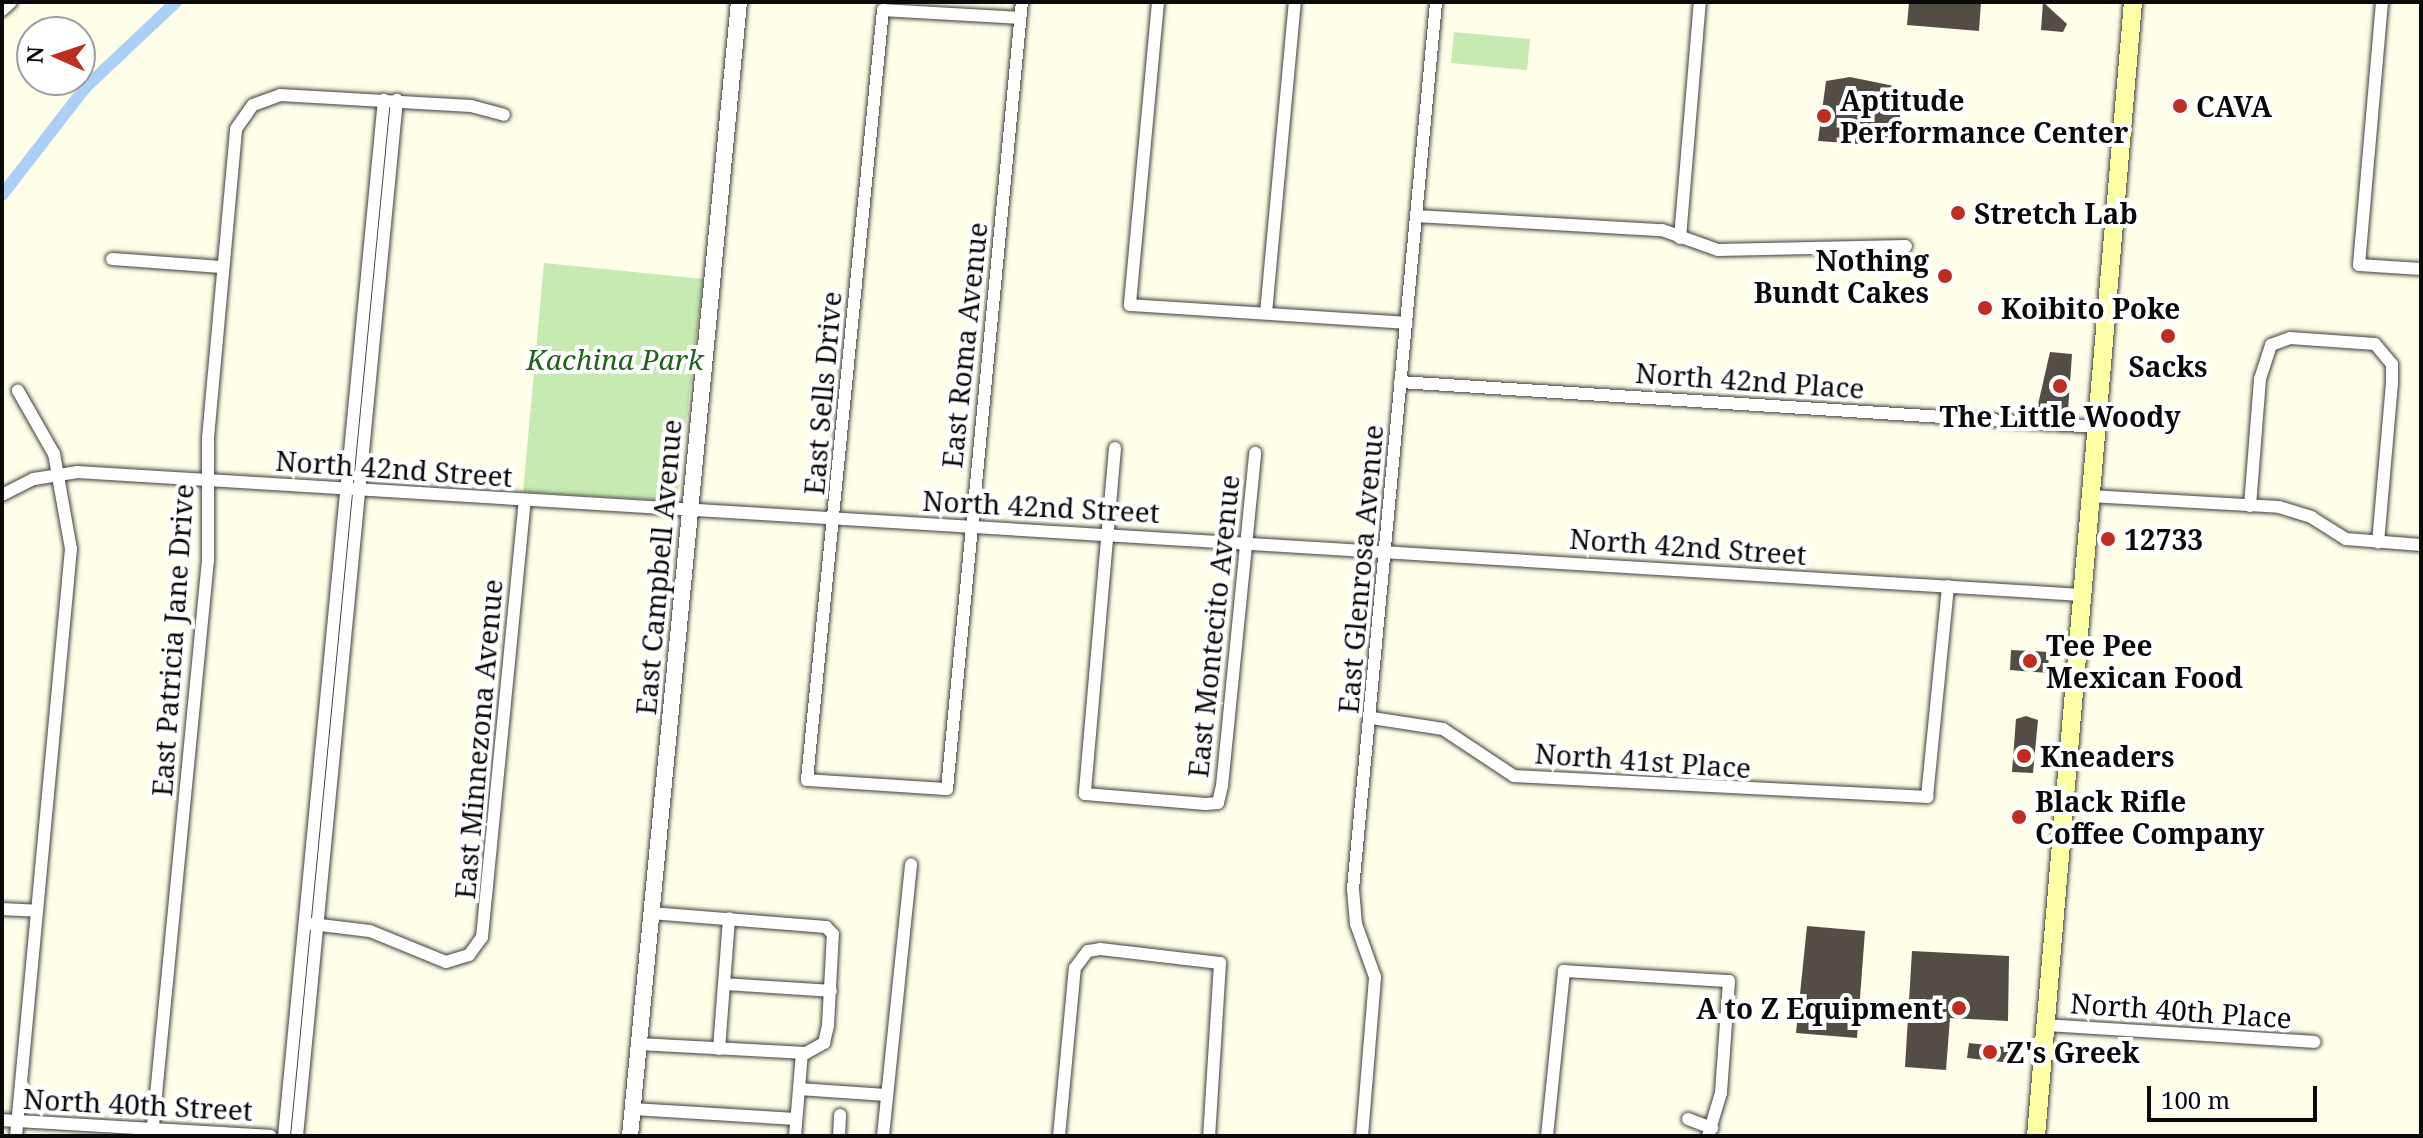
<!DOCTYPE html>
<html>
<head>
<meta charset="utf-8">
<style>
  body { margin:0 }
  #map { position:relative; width:2423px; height:1138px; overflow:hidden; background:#fffee8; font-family:"Noto Serif",serif }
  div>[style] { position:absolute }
  .green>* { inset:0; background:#c6eab1 }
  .canal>* { height:12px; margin:-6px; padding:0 6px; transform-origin:6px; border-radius:6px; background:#aad0f8 }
  .building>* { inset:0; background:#534d46 }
  .roads { filter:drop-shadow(0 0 2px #3d3d3d) drop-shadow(0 0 2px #3d3d3d) }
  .minor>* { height:12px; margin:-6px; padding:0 6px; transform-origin:6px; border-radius:6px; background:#fff }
  .tertiary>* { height:16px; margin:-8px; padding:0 8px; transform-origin:8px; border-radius:8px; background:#fff }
  .secondary>* { height:18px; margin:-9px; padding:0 9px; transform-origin:9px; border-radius:9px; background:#fcffa3 }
  .dots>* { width:22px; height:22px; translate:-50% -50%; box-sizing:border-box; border:4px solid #fff; border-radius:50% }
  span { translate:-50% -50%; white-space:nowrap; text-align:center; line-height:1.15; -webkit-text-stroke:8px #fff; paint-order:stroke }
  .poi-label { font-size:28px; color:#0a0a0a; font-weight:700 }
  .left { translate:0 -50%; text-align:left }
  .right { translate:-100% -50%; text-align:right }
  .street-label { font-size:28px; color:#0a0a0a }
  .park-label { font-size:28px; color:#1f631a; font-style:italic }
  .frame { position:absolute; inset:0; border:4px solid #0a0a0a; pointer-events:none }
  .north { position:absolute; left:16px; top:16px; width:80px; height:80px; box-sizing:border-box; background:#fff; border:2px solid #9d9d9d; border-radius:50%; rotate:273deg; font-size:22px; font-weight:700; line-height:32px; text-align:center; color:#0a0a0a }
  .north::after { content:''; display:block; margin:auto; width:28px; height:36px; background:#be2d1f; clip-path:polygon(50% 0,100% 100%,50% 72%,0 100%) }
  .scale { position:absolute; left:2147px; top:1086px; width:170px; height:36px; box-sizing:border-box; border:4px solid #0a0a0a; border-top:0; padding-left:10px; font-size:24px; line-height:28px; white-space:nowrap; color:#0a0a0a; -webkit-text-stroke:6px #fff; paint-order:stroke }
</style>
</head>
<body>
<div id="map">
  <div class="green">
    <div style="clip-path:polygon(1454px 32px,1530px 39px,1527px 70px,1451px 63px)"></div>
    <div style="clip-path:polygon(544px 263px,703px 279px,677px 501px,523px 492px)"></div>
  </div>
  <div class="canal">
    <div style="left:2px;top:195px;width:135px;rotate:-52.2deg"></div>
    <div style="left:85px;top:88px;width:125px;rotate:-43.4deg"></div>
  </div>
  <div class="building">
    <div style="clip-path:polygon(1909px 2px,1981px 2px,1979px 31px,1907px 25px)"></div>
    <div style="clip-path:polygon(2043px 2px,2067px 24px,2063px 32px,2041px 30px)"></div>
    <div style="clip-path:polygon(1850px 77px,1899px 87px,1901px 147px,1818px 141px,1826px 81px)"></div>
    <div style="clip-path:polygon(2050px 352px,2072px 354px,2068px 411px,2037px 409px)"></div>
    <div style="clip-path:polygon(2011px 650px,2049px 652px,2048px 673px,2010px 670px)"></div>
    <div style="clip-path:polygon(2026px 716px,2038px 720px,2033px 773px,2012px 772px,2016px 719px)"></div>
    <div style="clip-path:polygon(1807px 926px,1865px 931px,1857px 1038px,1796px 1033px)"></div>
    <div style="clip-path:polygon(1912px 951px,2009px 956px,2008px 1021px,1950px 1018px,1946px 1070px,1905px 1067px)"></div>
    <div style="clip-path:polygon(2014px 1038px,2011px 1063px,1967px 1058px,1969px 1043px,2005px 1047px)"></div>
  </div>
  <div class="roads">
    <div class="minor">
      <div style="left:1158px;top:2px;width:304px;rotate:95.3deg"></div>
      <div style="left:1130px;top:305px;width:277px;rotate:3.7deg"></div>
      <div style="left:2382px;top:2px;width:264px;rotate:95deg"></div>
      <div style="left:2359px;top:265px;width:62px;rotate:3.7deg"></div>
      <div style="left:2px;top:10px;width:12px;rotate:-42deg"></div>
      <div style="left:1020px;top:18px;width:137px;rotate:-176.7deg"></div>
      <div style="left:883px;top:10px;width:774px;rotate:95.64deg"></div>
      <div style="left:807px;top:780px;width:140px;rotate:3.7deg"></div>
      <div style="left:947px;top:789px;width:791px;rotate:-84.56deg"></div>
      <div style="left:1416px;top:216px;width:246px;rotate:3.3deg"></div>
      <div style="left:1662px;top:230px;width:59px;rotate:19.7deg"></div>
      <div style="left:1718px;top:250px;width:188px;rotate:-1.2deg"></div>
      <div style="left:1680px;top:238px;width:237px;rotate:-85.2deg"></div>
      <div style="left:112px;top:259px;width:110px;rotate:4.2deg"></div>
      <div style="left:1266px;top:313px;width:312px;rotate:-84.7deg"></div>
      <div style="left:1400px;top:382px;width:698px;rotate:3.69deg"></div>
      <div style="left:1115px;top:448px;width:347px;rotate:95deg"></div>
      <div style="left:1085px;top:794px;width:121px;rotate:4.7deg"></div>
      <div style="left:1206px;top:804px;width:12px;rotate:-5deg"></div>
      <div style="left:1218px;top:803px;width:17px;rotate:-77deg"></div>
      <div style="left:1222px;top:786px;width:335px;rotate:-84.3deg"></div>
      <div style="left:2px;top:495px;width:36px;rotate:-27deg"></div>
      <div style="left:34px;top:479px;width:44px;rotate:-9.2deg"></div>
      <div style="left:77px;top:472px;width:2008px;rotate:3.51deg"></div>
      <div style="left:2090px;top:496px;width:189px;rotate:3.3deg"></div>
      <div style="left:2279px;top:507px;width:34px;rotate:17deg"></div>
      <div style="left:2311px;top:517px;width:41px;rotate:32.2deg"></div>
      <div style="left:2346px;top:539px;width:75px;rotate:4.6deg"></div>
      <div style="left:2250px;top:506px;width:127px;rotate:-85.5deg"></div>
      <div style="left:2260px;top:379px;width:36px;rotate:-72deg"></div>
      <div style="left:2271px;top:345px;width:20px;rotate:-20deg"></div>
      <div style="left:2290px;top:338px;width:85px;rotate:4deg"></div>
      <div style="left:2375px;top:344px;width:26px;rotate:50deg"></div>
      <div style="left:2392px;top:364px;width:19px;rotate:90deg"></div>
      <div style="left:2392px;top:383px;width:160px;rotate:95deg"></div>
      <div style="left:1372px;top:718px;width:72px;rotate:8.8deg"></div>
      <div style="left:1443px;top:729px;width:85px;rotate:33.5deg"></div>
      <div style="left:1514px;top:776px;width:414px;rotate:2.9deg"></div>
      <div style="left:1927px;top:797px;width:212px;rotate:-84.3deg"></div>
      <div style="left:2px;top:909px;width:34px;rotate:3deg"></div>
      <div style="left:312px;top:924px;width:58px;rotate:6.9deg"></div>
      <div style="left:370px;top:931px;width:82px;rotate:22.2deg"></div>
      <div style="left:446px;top:962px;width:24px;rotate:-17deg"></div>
      <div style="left:469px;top:955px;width:22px;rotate:-54deg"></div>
      <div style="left:482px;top:937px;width:439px;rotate:-84.4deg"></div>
      <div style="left:724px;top:984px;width:107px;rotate:3.7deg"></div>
      <div style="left:2045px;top:1025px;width:270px;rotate:3.6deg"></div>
      <div style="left:639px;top:1044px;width:167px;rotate:3.1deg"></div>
      <div style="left:806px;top:1053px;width:21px;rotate:-29deg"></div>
      <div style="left:824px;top:1043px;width:18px;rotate:-77deg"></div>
      <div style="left:828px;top:1025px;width:91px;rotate:-86.9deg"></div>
      <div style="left:833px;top:934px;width:10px;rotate:-135deg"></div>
      <div style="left:826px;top:927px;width:176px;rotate:-175.4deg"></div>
      <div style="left:719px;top:1049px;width:131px;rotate:-85.6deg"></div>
      <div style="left:799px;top:1089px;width:87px;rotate:3.9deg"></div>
      <div style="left:633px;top:1109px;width:163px;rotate:3.5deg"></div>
      <div style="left:1688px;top:1119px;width:26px;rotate:21deg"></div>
      <div style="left:2px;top:1120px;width:269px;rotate:3.4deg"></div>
      <div style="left:16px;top:1136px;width:590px;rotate:-84.65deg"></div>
      <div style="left:71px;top:549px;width:97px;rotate:-100.1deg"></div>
      <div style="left:54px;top:454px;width:73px;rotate:-119.7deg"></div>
      <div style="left:152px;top:1136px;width:579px;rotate:-84.45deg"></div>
      <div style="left:208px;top:560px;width:122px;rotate:-90deg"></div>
      <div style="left:208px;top:438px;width:310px;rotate:-84.8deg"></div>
      <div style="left:236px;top:129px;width:29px;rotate:-55deg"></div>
      <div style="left:253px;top:105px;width:29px;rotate:-20deg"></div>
      <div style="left:280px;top:95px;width:191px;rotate:3.3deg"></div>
      <div style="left:471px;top:106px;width:34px;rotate:15deg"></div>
      <div style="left:284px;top:1136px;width:1041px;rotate:-84.49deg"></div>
      <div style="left:297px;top:1136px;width:1041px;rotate:-84.49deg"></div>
      <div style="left:795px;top:1136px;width:83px;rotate:-85.2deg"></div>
      <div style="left:839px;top:1136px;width:21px;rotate:-87deg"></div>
      <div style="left:883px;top:1136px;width:273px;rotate:-84.1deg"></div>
      <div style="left:1059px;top:1136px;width:169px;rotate:-84.6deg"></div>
      <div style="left:1075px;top:968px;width:21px;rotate:-53deg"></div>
      <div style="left:1088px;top:951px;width:12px;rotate:-9deg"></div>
      <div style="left:1100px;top:949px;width:121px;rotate:6.7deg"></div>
      <div style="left:1220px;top:963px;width:173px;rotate:93.6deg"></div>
      <div style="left:1362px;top:1136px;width:160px;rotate:-85.3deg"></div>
      <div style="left:1375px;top:977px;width:56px;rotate:-109.7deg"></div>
      <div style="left:1356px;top:924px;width:35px;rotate:-95deg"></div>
      <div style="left:1353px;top:889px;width:891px;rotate:-84.65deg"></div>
      <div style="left:1547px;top:1136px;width:166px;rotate:-84.1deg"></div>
      <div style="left:1564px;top:971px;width:165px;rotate:3.5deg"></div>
      <div style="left:1729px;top:981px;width:112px;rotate:94.1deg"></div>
      <div style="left:1721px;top:1093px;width:45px;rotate:106.8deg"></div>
    </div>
    <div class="tertiary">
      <div style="left:630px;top:1136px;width:1139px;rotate:-84.51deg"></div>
    </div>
    <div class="secondary">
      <div style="left:2036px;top:1136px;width:1138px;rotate:-85.11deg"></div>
    </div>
  </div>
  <div class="dots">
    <div style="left:2180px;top:106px;background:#be2d1f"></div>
    <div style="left:1824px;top:116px;background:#be2d1f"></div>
    <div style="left:1958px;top:213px;background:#be2d1f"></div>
    <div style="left:1945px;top:276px;background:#be2d1f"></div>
    <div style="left:1985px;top:308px;background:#be2d1f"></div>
    <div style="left:2168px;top:336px;background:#be2d1f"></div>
    <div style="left:2060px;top:386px;background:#be2d1f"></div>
    <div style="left:2108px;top:539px;background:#be2d1f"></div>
    <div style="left:2030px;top:661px;background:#be2d1f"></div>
    <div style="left:2024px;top:756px;background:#be2d1f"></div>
    <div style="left:2019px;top:817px;background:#be2d1f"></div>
    <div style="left:1959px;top:1008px;background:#be2d1f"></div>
    <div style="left:1990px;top:1052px;background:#be2d1f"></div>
  </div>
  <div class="poi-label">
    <span class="left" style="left:1840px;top:116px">Aptitude<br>Performance Center</span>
    <span class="left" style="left:2196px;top:106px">CAVA</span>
    <span class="left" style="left:1974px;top:213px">Stretch Lab</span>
    <span class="right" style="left:1929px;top:276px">Nothing<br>Bundt Cakes</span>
    <span class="left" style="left:2001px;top:308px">Koibito Poke</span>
    <span style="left:2168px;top:366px">Sacks</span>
    <span style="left:2060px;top:416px">The Little Woody</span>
    <span class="left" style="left:2124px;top:539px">12733</span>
    <span class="left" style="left:2046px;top:661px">Tee Pee<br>Mexican Food</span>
    <span class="left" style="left:2040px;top:756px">Kneaders</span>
    <span class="left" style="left:2035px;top:817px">Black Rifle<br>Coffee Company</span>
    <span class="right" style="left:1943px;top:1008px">A to Z Equipment</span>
    <span class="left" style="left:2006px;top:1052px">Z's Greek</span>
  </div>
  <div class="street-label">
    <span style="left:964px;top:345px;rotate:-84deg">East Roma Avenue</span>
    <span style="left:1750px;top:380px;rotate:4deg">North 42nd Place</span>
    <span style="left:822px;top:393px;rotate:-85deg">East Sells Drive</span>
    <span style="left:394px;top:468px;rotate:4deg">North 42nd Street</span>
    <span style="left:1041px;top:506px;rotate:3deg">North 42nd Street</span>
    <span style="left:1688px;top:546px;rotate:4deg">North 42nd Street</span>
    <span style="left:658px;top:567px;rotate:-85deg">East Campbell Avenue</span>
    <span style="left:1360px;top:569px;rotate:-85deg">East Glenrosa Avenue</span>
    <span style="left:1213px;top:626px;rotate:-84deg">East Montecito Avenue</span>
    <span style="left:172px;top:640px;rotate:-86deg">East Patricia Jane Drive</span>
    <span style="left:478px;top:739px;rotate:-85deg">East Minnezona Avenue</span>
    <span style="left:1643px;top:760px;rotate:4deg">North 41st Place</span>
    <span style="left:2181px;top:1010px;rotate:4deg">North 40th Place</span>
    <span style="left:138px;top:1104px;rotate:3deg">North 40th Street</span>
  </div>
  <div class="park-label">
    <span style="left:615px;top:359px">Kachina Park</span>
  </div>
  <div class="frame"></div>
  <div class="north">N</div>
  <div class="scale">100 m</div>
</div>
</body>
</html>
